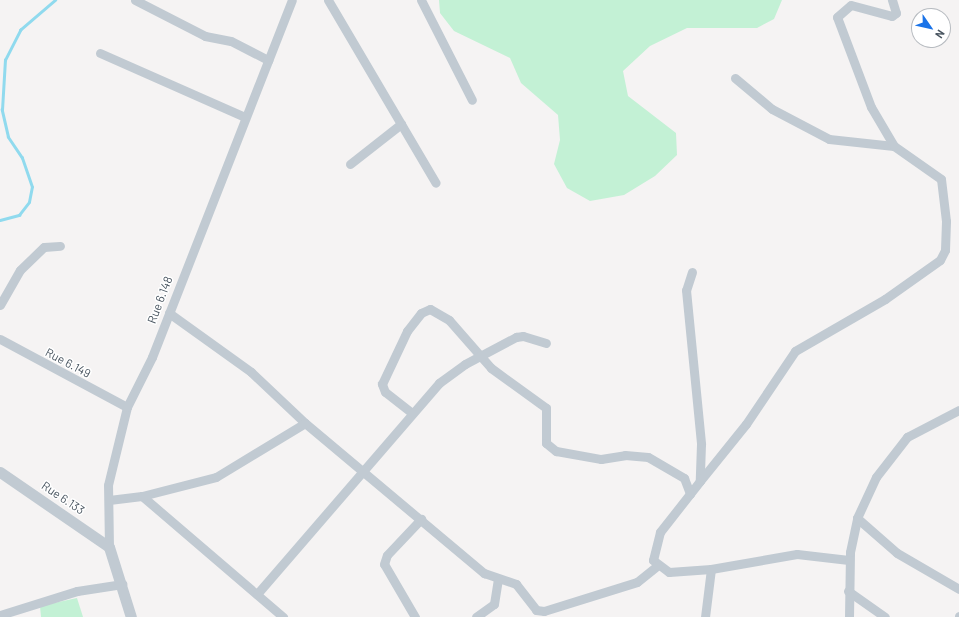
<!DOCTYPE html>
<html>
<head>
<meta charset="utf-8">
<style>
  body { margin:0 }
  #map { position:relative; width:959px; height:617px; overflow:hidden; background:#f5f3f3; font-family:Barlow,sans-serif }
  div>[style] { position:absolute }
  .green>* { inset:0; background:#c3f1d5 }
  .stream>* { height:2.5px; margin:-1.25px; padding:0 1.25px; transform-origin:1.25px; border-radius:1.25px; background:#90daee }
  .minor>* { height:9px; margin:-4.5px; padding:0 4.5px; transform-origin:4.5px; border-radius:4.5px; background:#c1cad2 }
  .tertiary>* { height:11px; margin:-5.5px; padding:0 5.5px; transform-origin:5.5px; border-radius:5.5px; background:#c1cad2 }
  span { translate:-50% -50%; white-space:nowrap; text-align:center; line-height:1.15; -webkit-text-stroke:3px #fff; paint-order:stroke }
  .street-label { font-size:12px; color:#4a5661 }
  .north { position:absolute; left:911px; top:8px; width:40px; height:40px; box-sizing:border-box; background:#fff; border:1px solid #b7bbc0; border-radius:50%; rotate:124deg; font-size:11px; font-weight:700; line-height:16px; text-align:center; color:#4a5661 }
  .north::after { content:''; display:block; margin:auto; width:14px; height:18px; background:#1a73e8; clip-path:polygon(50% 0,100% 100%,50% 72%,0 100%) }
</style>
</head>
<body>
<div id="map">
  <div class="green">
    <div style="clip-path:polygon(439px 0,782px 0,774px 19px,757px 28px,687px 28px,650px 46px,623px 71px,628px 96px,676px 133px,677px 155px,655px 176px,624px 195px,590px 201px,567px 188px,554px 164px,560px 140px,558px 115px,521px 83px,510px 58px,454px 31px,440px 13px)"></div>
    <div style="clip-path:polygon(77px 598px,83px 617px,41px 617px,40px 606px)"></div>
  </div>
  <div class="stream">
    <div style="left:0;top:220px;width:20px;rotate:-15deg"></div>
    <div style="left:19px;top:215px;width:16px;rotate:-52deg"></div>
    <div style="left:29px;top:202px;width:15px;rotate:-79deg"></div>
    <div style="left:32px;top:187px;width:31px;rotate:-109deg"></div>
    <div style="left:22px;top:158px;width:25px;rotate:-124deg"></div>
    <div style="left:8px;top:137px;width:28px;rotate:-103deg"></div>
    <div style="left:2px;top:110px;width:50px;rotate:-86.6deg"></div>
    <div style="left:5px;top:60px;width:34px;rotate:-63deg"></div>
    <div style="left:20px;top:30px;width:46px;rotate:-40.6deg"></div>
  </div>
  <div class="minor">
    <div style="left:135px;top:0;width:79px;rotate:27.2deg"></div>
    <div style="left:205px;top:36px;width:26px;rotate:11deg"></div>
    <div style="left:231px;top:41px;width:42px;rotate:27.2deg"></div>
    <div style="left:328px;top:0;width:212px;rotate:59.5deg"></div>
    <div style="left:421px;top:0;width:112px;rotate:63deg"></div>
    <div style="left:100px;top:53px;width:158px;rotate:23.8deg"></div>
    <div style="left:735px;top:78px;width:48px;rotate:40deg"></div>
    <div style="left:772px;top:109px;width:64px;rotate:27.8deg"></div>
    <div style="left:829px;top:139px;width:65px;rotate:6.1deg"></div>
    <div style="left:894px;top:146px;width:45px;rotate:-120.5deg"></div>
    <div style="left:871px;top:107px;width:96px;rotate:-110.7deg"></div>
    <div style="left:837px;top:17px;width:18px;rotate:-41deg"></div>
    <div style="left:851px;top:5px;width:42px;rotate:15deg"></div>
    <div style="left:892px;top:16px;width:5px;rotate:-37deg"></div>
    <div style="left:896px;top:13px;width:14px;rotate:-107deg"></div>
    <div style="left:350px;top:164px;width:65px;rotate:-38.1deg"></div>
    <div style="left:692px;top:272px;width:19px;rotate:108deg"></div>
    <div style="left:686px;top:290px;width:155px;rotate:84.4deg"></div>
    <div style="left:701px;top:444px;width:37px;rotate:92deg"></div>
    <div style="left:700px;top:481px;width:65px;rotate:128.1deg"></div>
    <div style="left:660px;top:532px;width:29px;rotate:104deg"></div>
    <div style="left:653px;top:560px;width:20px;rotate:37deg"></div>
    <div style="left:669px;top:572px;width:42px;rotate:-4.1deg"></div>
    <div style="left:711px;top:569px;width:87px;rotate:-9.9deg"></div>
    <div style="left:797px;top:554px;width:52px;rotate:6.6deg"></div>
    <div style="left:0;top:305px;width:40px;rotate:-60.3deg"></div>
    <div style="left:20px;top:270px;width:33px;rotate:-44deg"></div>
    <div style="left:44px;top:247px;width:16px;rotate:-4deg"></div>
    <div style="left:169px;top:313px;width:101px;rotate:35.7deg"></div>
    <div style="left:251px;top:372px;width:74px;rotate:43.4deg"></div>
    <div style="left:305px;top:423px;width:234px;rotate:40deg"></div>
    <div style="left:484px;top:573px;width:34px;rotate:19deg"></div>
    <div style="left:516px;top:584px;width:33px;rotate:52deg"></div>
    <div style="left:536px;top:610px;width:8px;rotate:7deg"></div>
    <div style="left:544px;top:611px;width:97px;rotate:-17.3deg"></div>
    <div style="left:637px;top:582px;width:26px;rotate:-39deg"></div>
    <div style="left:0;top:339px;width:144px;rotate:28.2deg"></div>
    <div style="left:412px;top:413px;width:34px;rotate:-142deg"></div>
    <div style="left:385px;top:392px;width:9px;rotate:-111deg"></div>
    <div style="left:382px;top:384px;width:59px;rotate:-64.7deg"></div>
    <div style="left:407px;top:331px;width:23px;rotate:-52deg"></div>
    <div style="left:421px;top:313px;width:10px;rotate:-24deg"></div>
    <div style="left:430px;top:309px;width:22px;rotate:30deg"></div>
    <div style="left:449px;top:320px;width:64px;rotate:48.8deg"></div>
    <div style="left:491px;top:368px;width:68px;rotate:36deg"></div>
    <div style="left:546px;top:408px;width:35px;rotate:90deg"></div>
    <div style="left:546px;top:443px;width:13px;rotate:39deg"></div>
    <div style="left:556px;top:451px;width:46px;rotate:10.1deg"></div>
    <div style="left:601px;top:459px;width:24px;rotate:-9deg"></div>
    <div style="left:625px;top:455px;width:23px;rotate:5deg"></div>
    <div style="left:648px;top:457px;width:42px;rotate:30.3deg"></div>
    <div style="left:684px;top:478px;width:17px;rotate:69deg"></div>
    <div style="left:700px;top:481px;width:73px;rotate:-51.1deg"></div>
    <div style="left:746px;top:424px;width:88px;rotate:-56.1deg"></div>
    <div style="left:795px;top:351px;width:104px;rotate:-30deg"></div>
    <div style="left:885px;top:299px;width:67px;rotate:-35.3deg"></div>
    <div style="left:940px;top:260px;width:11px;rotate:-63deg"></div>
    <div style="left:945px;top:250px;width:29px;rotate:-88deg"></div>
    <div style="left:946px;top:221px;width:42px;rotate:-96.8deg"></div>
    <div style="left:941px;top:179px;width:57px;rotate:-144.9deg"></div>
    <div style="left:142px;top:496px;width:186px;rotate:40.6deg"></div>
    <div style="left:109px;top:500px;width:33px;rotate:-7deg"></div>
    <div style="left:142px;top:496px;width:76px;rotate:-14.4deg"></div>
    <div style="left:216px;top:477px;width:104px;rotate:-31.2deg"></div>
    <div style="left:857px;top:518px;width:53px;rotate:41.2deg"></div>
    <div style="left:897px;top:553px;width:72px;rotate:30.1deg"></div>
    <div style="left:109px;top:547px;width:62px;rotate:-90.9deg"></div>
    <div style="left:108px;top:485px;width:80px;rotate:-76.3deg"></div>
    <div style="left:127px;top:407px;width:56px;rotate:-63.4deg"></div>
    <div style="left:152px;top:357px;width:383px;rotate:-68.6deg"></div>
    <div style="left:848px;top:591px;width:45px;rotate:35.1deg"></div>
    <div style="left:257px;top:594px;width:279px;rotate:-49.2deg"></div>
    <div style="left:439px;top:383px;width:32px;rotate:-36deg"></div>
    <div style="left:465px;top:364px;width:58px;rotate:-27.9deg"></div>
    <div style="left:516px;top:337px;width:7px;rotate:-8deg"></div>
    <div style="left:523px;top:336px;width:24px;rotate:17deg"></div>
    <div style="left:0;top:615px;width:81px;rotate:-17.3deg"></div>
    <div style="left:77px;top:591px;width:46px;rotate:-8.8deg"></div>
    <div style="left:415px;top:617px;width:61px;rotate:-120.3deg"></div>
    <div style="left:384px;top:564px;width:9px;rotate:-72deg"></div>
    <div style="left:387px;top:555px;width:50px;rotate:-46.6deg"></div>
    <div style="left:476px;top:617px;width:22px;rotate:-36deg"></div>
    <div style="left:494px;top:604px;width:24px;rotate:-81deg"></div>
    <div style="left:705px;top:617px;width:48px;rotate:-82.9deg"></div>
    <div style="left:849px;top:617px;width:65px;rotate:-89.1deg"></div>
    <div style="left:850px;top:552px;width:35px;rotate:-78deg"></div>
    <div style="left:857px;top:518px;width:45px;rotate:-65.1deg"></div>
    <div style="left:876px;top:477px;width:51px;rotate:-52.2deg"></div>
    <div style="left:907px;top:437px;width:59px;rotate:-27.4deg"></div>
    <div style="left:959px;top:617px;width:1px;rotate:-90deg"></div>
  </div>
  <div class="tertiary">
    <div style="left:0;top:472px;width:132px;rotate:34.5deg"></div>
    <div style="left:109px;top:547px;width:73px;rotate:72.6deg"></div>
  </div>
  <div class="street-label">
    <span style="left:160px;top:300px;rotate:-69deg">Rue 6.148</span>
    <span style="left:68px;top:363px;rotate:28deg">Rue 6.149</span>
    <span style="left:63px;top:498px;rotate:34deg">Rue 6.133</span>
  </div>
  <div class="north">N</div>
</div>
</body>
</html>
